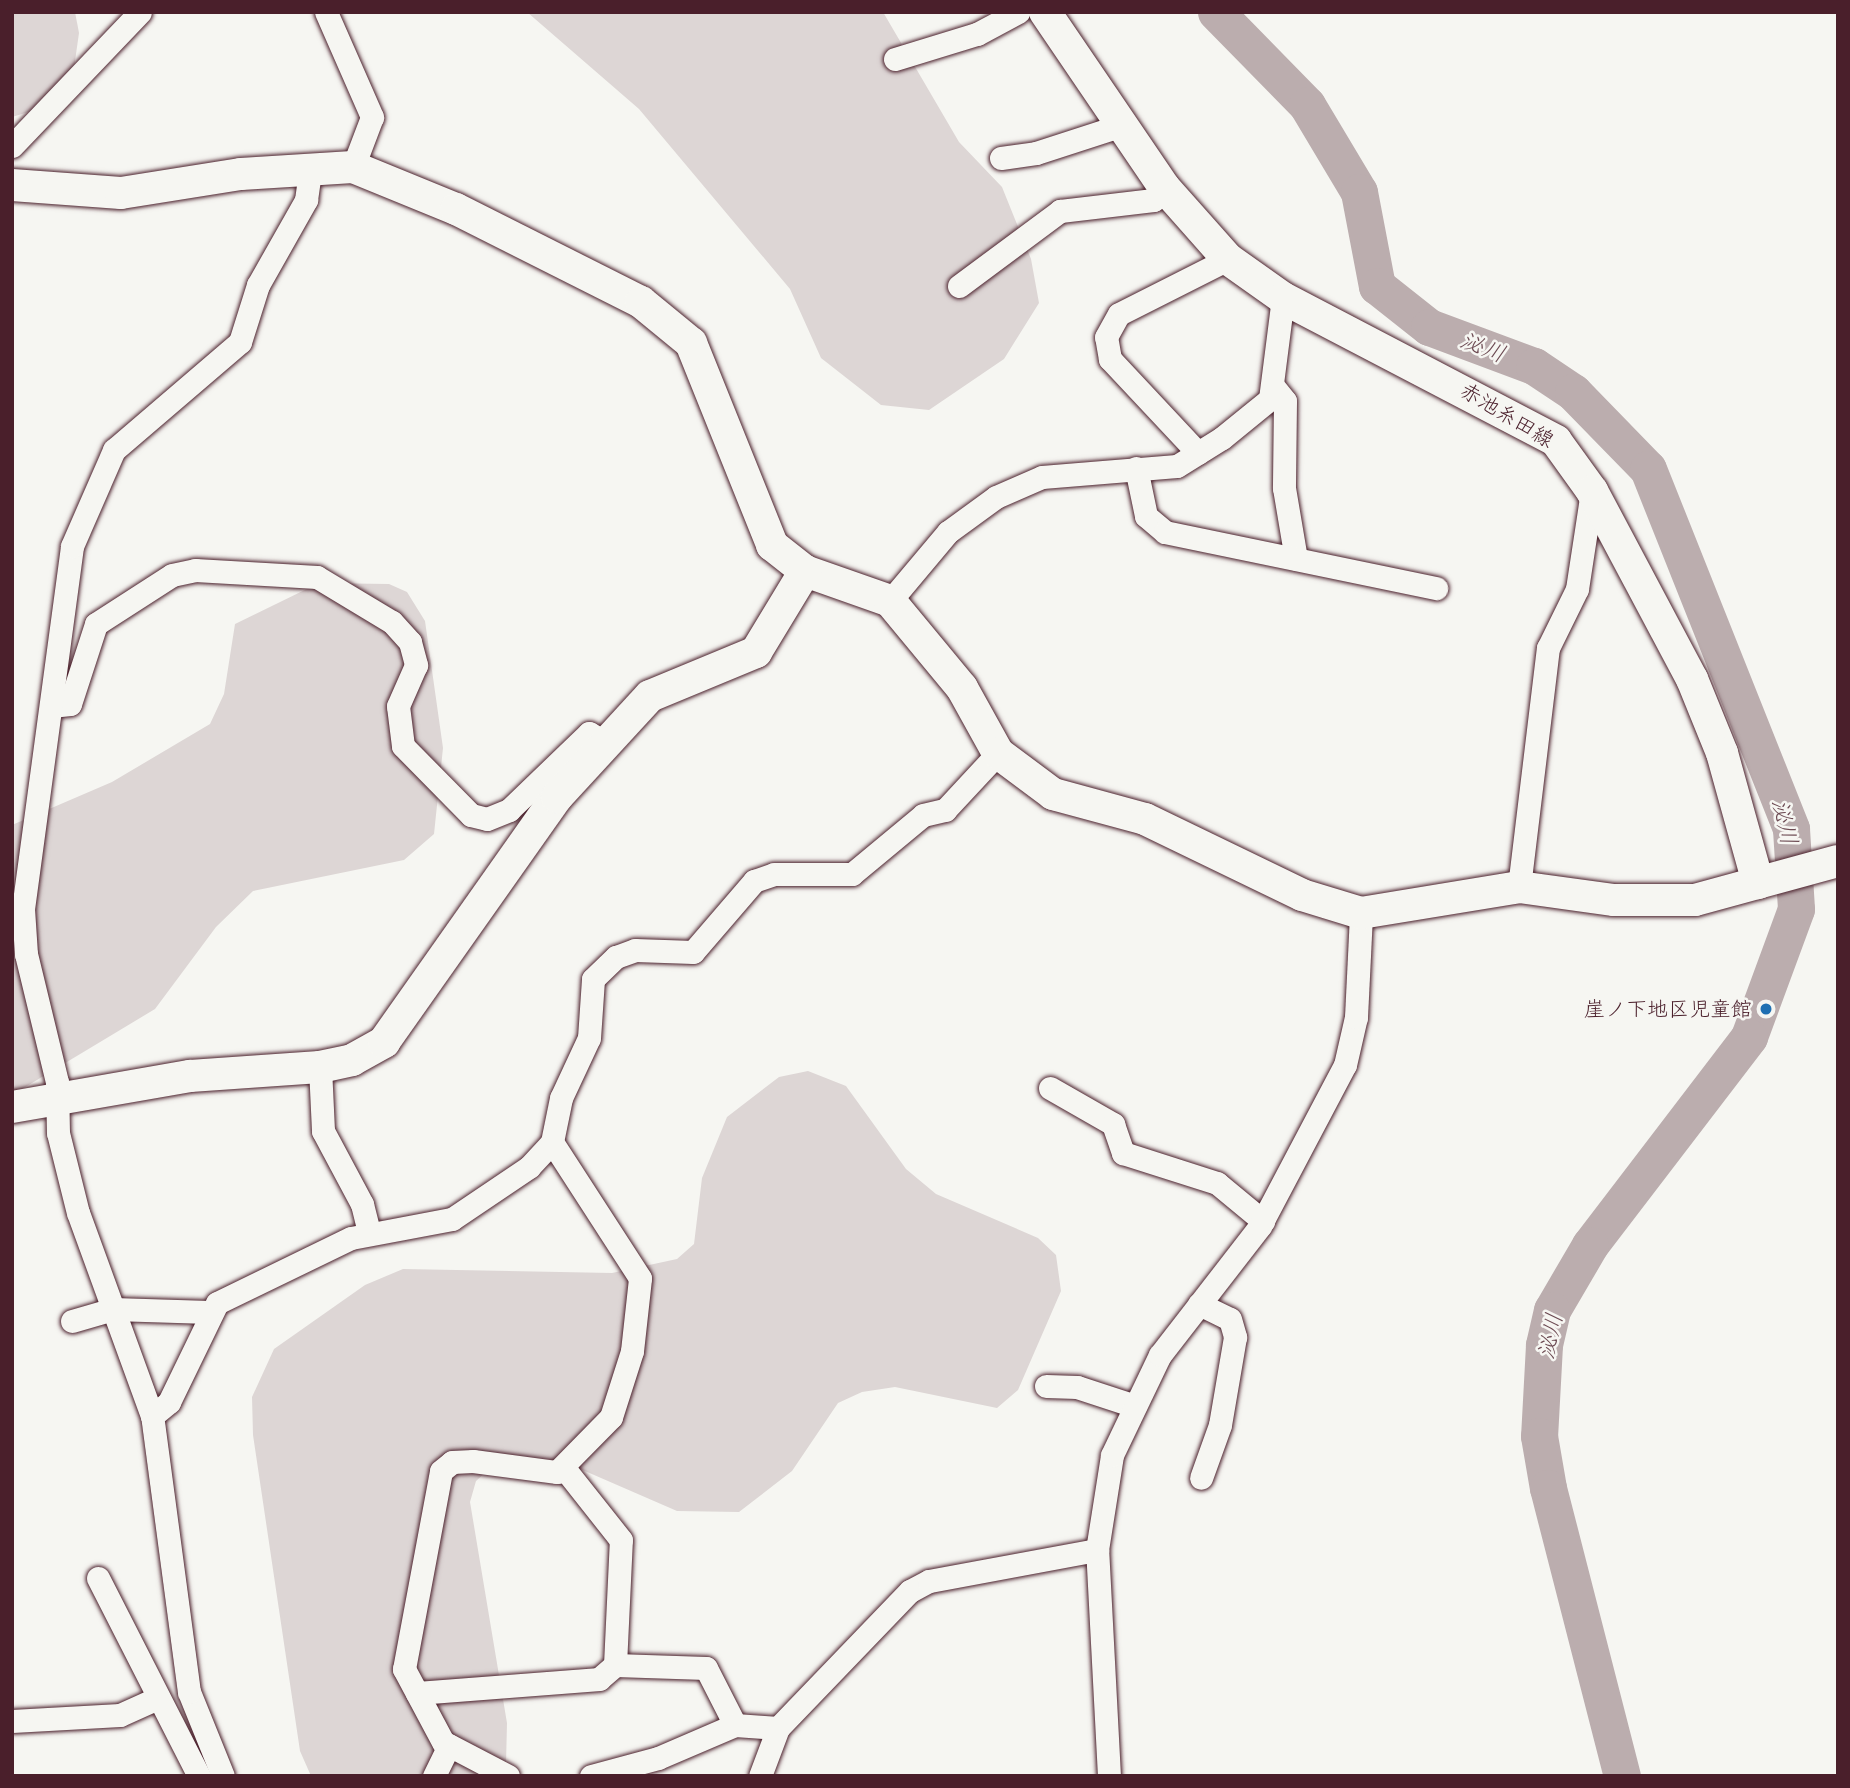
<!DOCTYPE html>
<html>
<head>
<meta charset="utf-8">
<style>
  body { margin:0 }
  #map { position:relative; width:1850px; height:1788px; overflow:hidden; background:#f6f6f2; font-family:"Shantell Sans","Klee One",sans-serif }
  div>[style] { position:absolute }
  .green>* { inset:0; background:#ddd6d5 }
  .river>* { height:37px; margin:-18.5px; padding:0 18.5px; transform-origin:18.5px; border-radius:18.5px; background:#bbadae }
  .roads { filter:drop-shadow(0 0 2px #4a1f2b) drop-shadow(0 0 2px #4a1f2b) }
  .street>* { height:23px; margin:-11.5px; padding:0 11.5px; transform-origin:11.5px; border-radius:11.5px; background:#f6f6f2 }
  .secondary>* { height:32px; margin:-16px; padding:0 16px; transform-origin:16px; border-radius:16px; background:#f6f6f2 }
  .dots>* { width:19px; height:19px; translate:-50% -50%; box-sizing:border-box; border:4px solid #f6f6f2; border-radius:50% }
  span { translate:-50% -50%; white-space:nowrap; text-align:center; line-height:1.15; -webkit-text-stroke:5px #f6f6f2; paint-order:stroke }
  .street-label { font-size:21px; color:#4a1f2b }
  .poi-label { font-size:21px; color:#4a1f2b }
  .right { translate:-100% -50%; text-align:right }
  .water-label { font-size:23px; color:#6c4a52; font-style:italic }
  .frame { position:absolute; inset:0; border:14px solid #4a1f2b; pointer-events:none }
</style>
</head>
<body>
<div id="map">
  <div class="green">
    <div style="clip-path:polygon(12px 12px,75px 12px,79px 33px,73px 75px,45px 107px,12px 117px)"></div>
    <div style="clip-path:polygon(527px 12px,883px 12px,959px 142px,1002px 187px,1031px 259px,1039px 303px,1004px 359px,929px 410px,881px 405px,821px 358px,790px 289px,639px 109px)"></div>
    <div style="clip-path:polygon(319px 583px,389px 584px,407px 592px,425px 621px,443px 748px,434px 834px,404px 860px,253px 891px,216px 927px,155px 1009px,12px 1095px,12px 825px,112px 782px,210px 724px,224px 694px,235px 624px)"></div>
    <div style="clip-path:polygon(808px 1071px,846px 1086px,906px 1169px,936px 1194px,1038px 1238px,1056px 1255px,1061px 1291px,1018px 1390px,997px 1408px,895px 1387px,862px 1392px,838px 1403px,792px 1471px,739px 1512px,677px 1511px,578px 1468px,497px 1462px,476px 1481px,470px 1502px,507px 1723px,506px 1764px,496px 1776px,311px 1776px,300px 1751px,253px 1435px,252px 1397px,274px 1349px,365px 1285px,403px 1269px,612px 1273px,677px 1259px,694px 1244px,702px 1178px,727px 1117px,779px 1077px)"></div>
  </div>
  <div class="river">
    <div style="left:1216px;top:12px;width:130px;rotate:45.6deg"></div>
    <div style="left:1307px;top:105px;width:101px;rotate:59.1deg"></div>
    <div style="left:1359px;top:192px;width:96px;rotate:79.2deg"></div>
    <div style="left:1377px;top:286px;width:66px;rotate:38.3deg"></div>
    <div style="left:1429px;top:327px;width:112px;rotate:20.4deg"></div>
    <div style="left:1534px;top:366px;width:47px;rotate:33.7deg"></div>
    <div style="left:1573px;top:392px;width:107px;rotate:45.8deg"></div>
    <div style="left:1648px;top:469px;width:387px;rotate:68.3deg"></div>
    <div style="left:1791px;top:829px;width:80px;rotate:86.4deg"></div>
    <div style="left:1796px;top:909px;width:136px;rotate:110.2deg"></div>
    <div style="left:1749px;top:1037px;width:262px;rotate:127.4deg"></div>
    <div style="left:1590px;top:1245px;width:75px;rotate:120.3deg"></div>
    <div style="left:1552px;top:1310px;width:36px;rotate:103deg"></div>
    <div style="left:1544px;top:1345px;width:91px;rotate:93.1deg"></div>
    <div style="left:1539px;top:1436px;width:53px;rotate:80.2deg"></div>
    <div style="left:1548px;top:1488px;width:297px;rotate:75.6deg"></div>
  </div>
  <div class="roads">
    <div class="street">
      <div style="left:326px;top:12px;width:115px;rotate:66.3deg"></div>
      <div style="left:372px;top:117px;width:53px;rotate:110.8deg"></div>
      <div style="left:895px;top:59px;width:86px;rotate:-17deg"></div>
      <div style="left:977px;top:34px;width:47px;rotate:-28.2deg"></div>
      <div style="left:12px;top:146px;width:185px;rotate:-46.3deg"></div>
      <div style="left:1001px;top:158px;width:35px;rotate:-8deg"></div>
      <div style="left:1036px;top:153px;width:90px;rotate:-18deg"></div>
      <div style="left:959px;top:286px;width:126px;rotate:-36.6deg"></div>
      <div style="left:1060px;top:211px;width:94px;rotate:-6.7deg"></div>
      <div style="left:1153px;top:200px;width:17px;rotate:-33deg"></div>
      <div style="left:1273px;top:386px;width:19px;rotate:51deg"></div>
      <div style="left:1285px;top:401px;width:87px;rotate:90.7deg"></div>
      <div style="left:1284px;top:488px;width:72px;rotate:80.4deg"></div>
      <div style="left:1198px;top:453px;width:129px;rotate:-133.1deg"></div>
      <div style="left:1110px;top:359px;width:22px;rotate:-100deg"></div>
      <div style="left:1106px;top:337px;width:26px;rotate:-61deg"></div>
      <div style="left:1119px;top:314px;width:122px;rotate:-26.8deg"></div>
      <div style="left:1136px;top:468px;width:49px;rotate:78.2deg"></div>
      <div style="left:1146px;top:516px;width:25px;rotate:40deg"></div>
      <div style="left:1165px;top:532px;width:277px;rotate:11.7deg"></div>
      <div style="left:890px;top:601px;width:90px;rotate:-50deg"></div>
      <div style="left:948px;top:532px;width:59px;rotate:-36.1deg"></div>
      <div style="left:996px;top:497px;width:50px;rotate:-23.5deg"></div>
      <div style="left:1042px;top:477px;width:135px;rotate:-4.7deg"></div>
      <div style="left:1177px;top:466px;width:53px;rotate:-31.9deg"></div>
      <div style="left:1222px;top:438px;width:62px;rotate:-39.1deg"></div>
      <div style="left:1270px;top:399px;width:102px;rotate:-82.7deg"></div>
      <div style="left:51px;top:706px;width:19px;rotate:-6deg"></div>
      <div style="left:70px;top:704px;width:84px;rotate:-72deg"></div>
      <div style="left:96px;top:624px;width:90px;rotate:-32.8deg"></div>
      <div style="left:172px;top:575px;width:24px;rotate:-12deg"></div>
      <div style="left:195px;top:570px;width:122px;rotate:3.3deg"></div>
      <div style="left:317px;top:577px;width:87px;rotate:31deg"></div>
      <div style="left:392px;top:622px;width:27px;rotate:48deg"></div>
      <div style="left:410px;top:642px;width:24px;rotate:75deg"></div>
      <div style="left:416px;top:665px;width:45px;rotate:113.7deg"></div>
      <div style="left:398px;top:706px;width:40px;rotate:82.9deg"></div>
      <div style="left:403px;top:746px;width:97px;rotate:45.4deg"></div>
      <div style="left:471px;top:815px;width:16px;rotate:14deg"></div>
      <div style="left:487px;top:819px;width:24px;rotate:-22deg"></div>
      <div style="left:509px;top:810px;width:111px;rotate:-43.9deg"></div>
      <div style="left:589px;top:733px;width:20px;rotate:30deg"></div>
      <div style="left:1519px;top:887px;width:241px;rotate:-83.1deg"></div>
      <div style="left:1548px;top:648px;width:66px;rotate:-63.8deg"></div>
      <div style="left:1577px;top:589px;width:99px;rotate:-81.3deg"></div>
      <div style="left:320px;top:1067px;width:64px;rotate:87.3deg"></div>
      <div style="left:323px;top:1131px;width:83px;rotate:61.9deg"></div>
      <div style="left:362px;top:1204px;width:30px;rotate:76deg"></div>
      <div style="left:1050px;top:1088px;width:73px;rotate:29.7deg"></div>
      <div style="left:1113px;top:1124px;width:31px;rotate:71deg"></div>
      <div style="left:1123px;top:1153px;width:99px;rotate:17.7deg"></div>
      <div style="left:1217px;top:1183px;width:60px;rotate:39.6deg"></div>
      <div style="left:1199px;top:1304px;width:34px;rotate:26deg"></div>
      <div style="left:1230px;top:1319px;width:19px;rotate:74deg"></div>
      <div style="left:1235px;top:1337px;width:89px;rotate:99.7deg"></div>
      <div style="left:1220px;top:1425px;width:56px;rotate:109.7deg"></div>
      <div style="left:72px;top:1321px;width:43px;rotate:-16.3deg"></div>
      <div style="left:113px;top:1309px;width:96px;rotate:1.8deg"></div>
      <div style="left:1046px;top:1386px;width:31px;rotate:2deg"></div>
      <div style="left:1077px;top:1387px;width:61px;rotate:18.1deg"></div>
      <div style="left:152px;top:1416px;width:22px;rotate:-39deg"></div>
      <div style="left:169px;top:1402px;width:110px;rotate:-64.1deg"></div>
      <div style="left:217px;top:1303px;width:149px;rotate:-25.9deg"></div>
      <div style="left:351px;top:1238px;width:103px;rotate:-10.7deg"></div>
      <div style="left:452px;top:1219px;width:93px;rotate:-34deg"></div>
      <div style="left:529px;top:1167px;width:34px;rotate:-47deg"></div>
      <div style="left:552px;top:1142px;width:45px;rotate:-78.4deg"></div>
      <div style="left:561px;top:1098px;width:66px;rotate:-65deg"></div>
      <div style="left:589px;top:1038px;width:59px;rotate:-86.1deg"></div>
      <div style="left:593px;top:979px;width:32px;rotate:-44deg"></div>
      <div style="left:616px;top:957px;width:20px;rotate:-20deg"></div>
      <div style="left:635px;top:950px;width:58px;rotate:2deg"></div>
      <div style="left:693px;top:952px;width:94px;rotate:-49.3deg"></div>
      <div style="left:754px;top:881px;width:21px;rotate:-19deg"></div>
      <div style="left:774px;top:874px;width:78px"></div>
      <div style="left:852px;top:874px;width:92px;rotate:-39.7deg"></div>
      <div style="left:923px;top:815px;width:23px;rotate:-13deg"></div>
      <div style="left:945px;top:810px;width:78px;rotate:-47.1deg"></div>
      <div style="left:98px;top:1578px;width:222px;rotate:63deg"></div>
      <div style="left:615px;top:1665px;width:91px;rotate:1.9deg"></div>
      <div style="left:706px;top:1668px;width:64px;rotate:63deg"></div>
      <div style="left:417px;top:1693px;width:183px;rotate:-4.4deg"></div>
      <div style="left:599px;top:1679px;width:21px;rotate:-41deg"></div>
      <div style="left:615px;top:1665px;width:125px;rotate:-87.3deg"></div>
      <div style="left:621px;top:1540px;width:92px;rotate:-128.4deg"></div>
      <div style="left:12px;top:1721px;width:108px;rotate:-3.2deg"></div>
      <div style="left:120px;top:1715px;width:42px;rotate:-24.1deg"></div>
      <div style="left:223px;top:1776px;width:91px;rotate:-112deg"></div>
      <div style="left:189px;top:1692px;width:278px;rotate:-97.6deg"></div>
      <div style="left:152px;top:1416px;width:216px;rotate:-110deg"></div>
      <div style="left:78px;top:1213px;width:82px;rotate:-104deg"></div>
      <div style="left:58px;top:1133px;width:51px;rotate:-91.1deg"></div>
      <div style="left:57px;top:1082px;width:132px;rotate:-103.6deg"></div>
      <div style="left:26px;top:954px;width:45px;rotate:-93.8deg"></div>
      <div style="left:23px;top:909px;width:366px;rotate:-82.3deg"></div>
      <div style="left:72px;top:546px;width:105px;rotate:-66.4deg"></div>
      <div style="left:114px;top:450px;width:166px;rotate:-40.6deg"></div>
      <div style="left:240px;top:342px;width:60px;rotate:-72.5deg"></div>
      <div style="left:258px;top:285px;width:98px;rotate:-60.5deg"></div>
      <div style="left:306px;top:200px;width:30px;rotate:-82deg"></div>
      <div style="left:434px;top:1776px;width:34px;rotate:-64deg"></div>
      <div style="left:508px;top:1776px;width:73px;rotate:-152.4deg"></div>
      <div style="left:443px;top:1742px;width:83px;rotate:-118.1deg"></div>
      <div style="left:404px;top:1669px;width:201px;rotate:-79.4deg"></div>
      <div style="left:441px;top:1471px;width:14px;rotate:-39deg"></div>
      <div style="left:452px;top:1462px;width:21px;rotate:-3deg"></div>
      <div style="left:473px;top:1461px;width:85px;rotate:7.5deg"></div>
      <div style="left:557px;top:1472px;width:77px;rotate:-45.5deg"></div>
      <div style="left:611px;top:1417px;width:69px;rotate:-72.3deg"></div>
      <div style="left:632px;top:1351px;width:73px;rotate:-83.7deg"></div>
      <div style="left:640px;top:1278px;width:162px;rotate:-122.9deg"></div>
      <div style="left:591px;top:1776px;width:69px;rotate:-15deg"></div>
      <div style="left:658px;top:1758px;width:84px;rotate:-23.2deg"></div>
      <div style="left:735px;top:1725px;width:43px;rotate:4deg"></div>
      <div style="left:760px;top:1776px;width:51px;rotate:-69.4deg"></div>
      <div style="left:778px;top:1728px;width:190px;rotate:-46.1deg"></div>
      <div style="left:910px;top:1591px;width:21px;rotate:-28deg"></div>
      <div style="left:929px;top:1581px;width:171px;rotate:-10.5deg"></div>
      <div style="left:1109px;top:1776px;width:226px;rotate:-93deg"></div>
      <div style="left:1097px;top:1550px;width:96px;rotate:-81deg"></div>
      <div style="left:1112px;top:1455px;width:111px;rotate:-64.4deg"></div>
      <div style="left:1160px;top:1355px;width:163px;rotate:-52.2deg"></div>
      <div style="left:1260px;top:1226px;width:182px;rotate:-62.2deg"></div>
      <div style="left:1345px;top:1065px;width:49px;rotate:-77.1deg"></div>
      <div style="left:1356px;top:1017px;width:104px;rotate:-87.2deg"></div>
    </div>
    <div class="secondary">
      <div style="left:1045px;top:12px;width:212px;rotate:55.8deg"></div>
      <div style="left:1164px;top:187px;width:96px;rotate:48.4deg"></div>
      <div style="left:1228px;top:259px;width:67px;rotate:35.3deg"></div>
      <div style="left:1283px;top:298px;width:308px;rotate:27.6deg"></div>
      <div style="left:1556px;top:441px;width:62px;rotate:54.2deg"></div>
      <div style="left:1592px;top:491px;width:213px;rotate:62deg"></div>
      <div style="left:1692px;top:679px;width:80px;rotate:67.9deg"></div>
      <div style="left:1722px;top:753px;width:135px;rotate:74.5deg"></div>
      <div style="left:12px;top:185px;width:109px;rotate:4.2deg"></div>
      <div style="left:121px;top:193px;width:121px;rotate:-9deg"></div>
      <div style="left:241px;top:174px;width:112px;rotate:-3.6deg"></div>
      <div style="left:353px;top:167px;width:111px;rotate:22.2deg"></div>
      <div style="left:456px;top:209px;width:207px;rotate:26.7deg"></div>
      <div style="left:641px;top:302px;width:65px;rotate:39.4deg"></div>
      <div style="left:691px;top:343px;width:218px;rotate:68.1deg"></div>
      <div style="left:772px;top:545px;width:42px;rotate:38.2deg"></div>
      <div style="left:805px;top:571px;width:90px;rotate:19.4deg"></div>
      <div style="left:890px;top:601px;width:113px;rotate:50.4deg"></div>
      <div style="left:962px;top:688px;width:74px;rotate:61deg"></div>
      <div style="left:998px;top:753px;width:69px;rotate:36.7deg"></div>
      <div style="left:1053px;top:794px;width:95px;rotate:15.2deg"></div>
      <div style="left:1145px;top:819px;width:174px;rotate:25.8deg"></div>
      <div style="left:1302px;top:895px;width:62px;rotate:17deg"></div>
      <div style="left:1361px;top:913px;width:160px;rotate:-9.3deg"></div>
      <div style="left:1519px;top:887px;width:96px;rotate:7.8deg"></div>
      <div style="left:1614px;top:900px;width:81px"></div>
      <div style="left:1695px;top:900px;width:148px;rotate:-15.3deg"></div>
      <div style="left:12px;top:1107px;width:181px;rotate:-9.9deg"></div>
      <div style="left:190px;top:1076px;width:130px;rotate:-4deg"></div>
      <div style="left:320px;top:1067px;width:33px;rotate:-12deg"></div>
      <div style="left:352px;top:1060px;width:37px;rotate:-29deg"></div>
      <div style="left:384px;top:1042px;width:300px;rotate:-54.8deg"></div>
      <div style="left:557px;top:797px;width:137px;rotate:-47.4deg"></div>
      <div style="left:650px;top:696px;width:115px;rotate:-22.5deg"></div>
      <div style="left:756px;top:652px;width:95px;rotate:-58.8deg"></div>
    </div>
  </div>
  <div class="dots">
    <div style="left:1766px;top:1009px;background:#1f6fb2"></div>
  </div>
  <div class="street-label">
    <span style="left:1507px;top:415px;rotate:31deg">赤池糸田線</span>
  </div>
  <div class="poi-label">
    <span class="right" style="left:1752px;top:1009px">崖ノ下地区児童館</span>
  </div>
  <div class="water-label">
    <span style="left:1483px;top:347px;rotate:21deg">泌川</span>
    <span style="left:1785px;top:822px;rotate:77deg">泌川</span>
    <span style="left:1550px;top:1336px;rotate:-78deg">泌川</span>
  </div>
  <div class="frame"></div>
</div>
</body>
</html>
